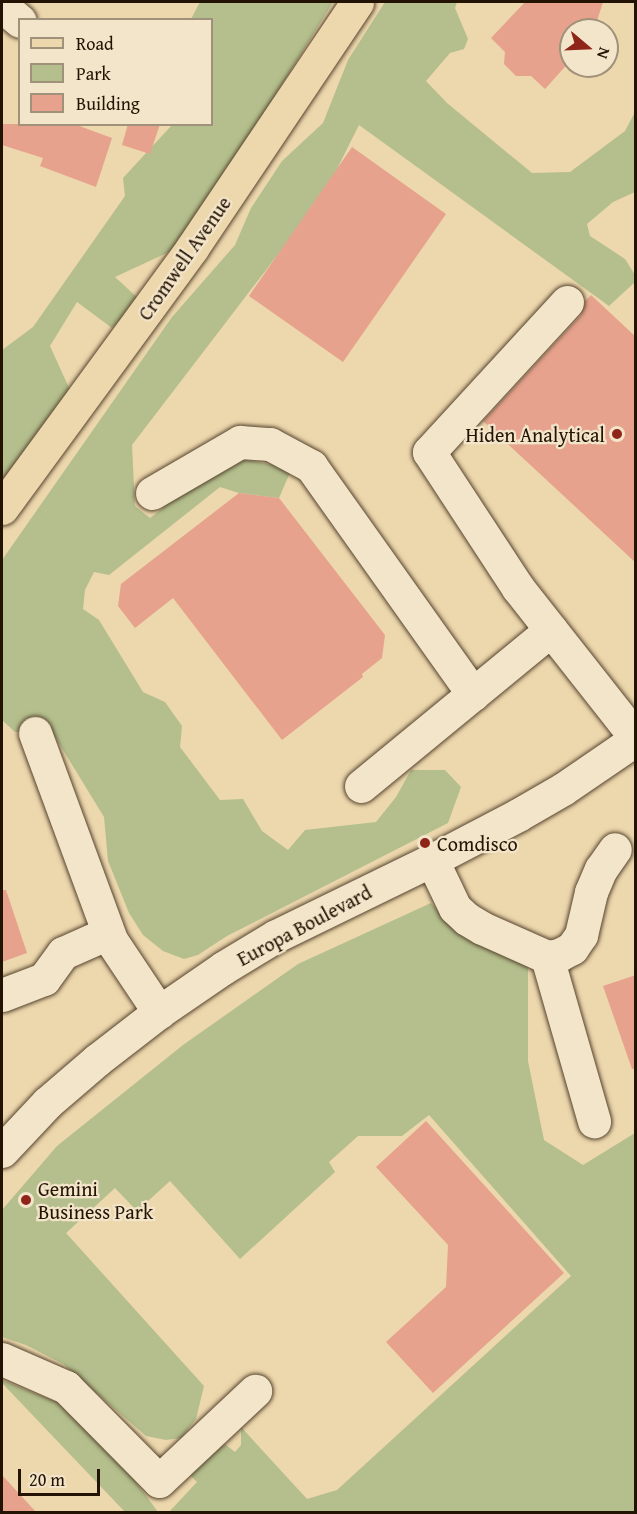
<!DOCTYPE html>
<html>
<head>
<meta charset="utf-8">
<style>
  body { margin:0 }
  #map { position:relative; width:637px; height:1514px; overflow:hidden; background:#edd7ad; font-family:"Gentium Book Plus",serif }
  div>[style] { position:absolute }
  .green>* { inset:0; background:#b4bf8d }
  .building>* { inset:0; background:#e6a28d }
  .roads { filter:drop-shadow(0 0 2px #56442e) drop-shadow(0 0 2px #56442e) }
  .minor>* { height:33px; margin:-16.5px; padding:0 16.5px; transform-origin:16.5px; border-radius:16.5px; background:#f3e5ca }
  .major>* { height:33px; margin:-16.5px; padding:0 16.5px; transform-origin:16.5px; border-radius:16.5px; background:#edd7ad }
  .dots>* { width:16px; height:16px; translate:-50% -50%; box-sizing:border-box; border:3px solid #f3e5ca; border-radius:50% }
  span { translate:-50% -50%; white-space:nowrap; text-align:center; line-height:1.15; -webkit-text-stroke:4.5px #f3e5ca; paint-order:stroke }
  .street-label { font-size:20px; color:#231303 }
  .poi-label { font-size:20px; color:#231303 }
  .right { translate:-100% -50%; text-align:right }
  .left { translate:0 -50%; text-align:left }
  .frame { position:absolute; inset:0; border:3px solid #231303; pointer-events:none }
  .legend { position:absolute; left:18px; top:18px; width:195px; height:108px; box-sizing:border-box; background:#f3e5ca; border:2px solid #a0917a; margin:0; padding:8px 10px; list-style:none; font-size:18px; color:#231303 }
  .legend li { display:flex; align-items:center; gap:12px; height:30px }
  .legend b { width:30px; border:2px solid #a0917a }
  .north { position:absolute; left:559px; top:18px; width:60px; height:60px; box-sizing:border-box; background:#f3e5ca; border:2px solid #a0917a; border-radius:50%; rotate:109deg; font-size:16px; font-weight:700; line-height:24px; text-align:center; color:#231303 }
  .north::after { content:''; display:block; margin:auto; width:21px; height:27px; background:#8f2418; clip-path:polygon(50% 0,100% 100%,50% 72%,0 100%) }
  .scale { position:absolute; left:18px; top:1469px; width:82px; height:27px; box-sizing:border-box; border:3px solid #231303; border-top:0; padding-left:8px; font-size:18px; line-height:21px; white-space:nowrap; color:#231303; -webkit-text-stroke:4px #f3e5ca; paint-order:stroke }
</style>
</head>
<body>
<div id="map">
  <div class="green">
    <div style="clip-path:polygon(200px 2px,333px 2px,212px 198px,171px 251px,115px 277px,140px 300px,112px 328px,77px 302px,50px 346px,70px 390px,2px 481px,2px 350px,33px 327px,125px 196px,123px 178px,172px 125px,212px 124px,212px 20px,191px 19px)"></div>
    <div style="clip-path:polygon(385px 2px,457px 2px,455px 8px,468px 39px,464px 49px,450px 53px,426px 81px,447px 103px,532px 173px,570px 172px,625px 131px,635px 112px,635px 192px,613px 202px,587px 224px,590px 236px,625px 259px,635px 275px,635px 282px,609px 306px,359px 125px,325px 193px,132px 445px,135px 506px,150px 518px,208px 473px,240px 459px,292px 468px,279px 498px,239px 493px,220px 487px,109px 575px,94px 572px,85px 590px,83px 609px,99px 620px,143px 692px,165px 702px,182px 726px,180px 747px,220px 800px,243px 799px,262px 831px,288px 850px,305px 830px,376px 822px,396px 797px,411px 770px,445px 770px,461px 787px,448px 823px,227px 936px,198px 955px,184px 959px,163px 951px,143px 935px,129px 913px,108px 861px,104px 817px,52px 732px,15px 732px,2px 720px,2px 560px,172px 317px,235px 245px,251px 208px,282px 161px,323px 123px,348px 60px)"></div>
    <div style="clip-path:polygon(431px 903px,454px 928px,528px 965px,528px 1061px,544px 1140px,583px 1165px,635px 1133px,635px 1512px,169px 1512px,197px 1482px,183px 1468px,221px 1441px,235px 1452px,241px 1445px,241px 1427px,307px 1499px,337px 1490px,571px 1276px,429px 1115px,402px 1136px,358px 1136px,329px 1162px,335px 1172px,240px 1259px,170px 1181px,137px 1211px,115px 1188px,66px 1233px,204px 1386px,196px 1419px,181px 1438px,166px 1440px,146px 1436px,63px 1364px,26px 1345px,2px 1337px,2px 1210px,57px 1146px,183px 1045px,298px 964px)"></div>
    <div style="clip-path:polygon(2px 1380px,57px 1402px,113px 1451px,158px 1512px,125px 1512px,2px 1383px)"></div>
  </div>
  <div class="building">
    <div style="clip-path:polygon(525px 2px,603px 2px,594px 30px,571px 30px,571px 60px,545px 89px,531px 76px,516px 76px,504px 64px,505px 52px,491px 38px)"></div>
    <div style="clip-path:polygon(2px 124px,74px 124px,112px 138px,96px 187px,40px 166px,43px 158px,2px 145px)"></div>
    <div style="clip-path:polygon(128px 124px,160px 124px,150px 154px,122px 145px)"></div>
    <div style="clip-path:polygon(352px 147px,446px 214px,343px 362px,249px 296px)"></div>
    <div style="clip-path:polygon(591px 295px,636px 337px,636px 563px,483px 421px,581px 315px,585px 301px)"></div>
    <div style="clip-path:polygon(239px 493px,279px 498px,385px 635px,382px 658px,362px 674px,363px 677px,282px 740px,173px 598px,135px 628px,118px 606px,121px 584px)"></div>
    <div style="clip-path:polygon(2px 890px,6px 890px,27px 953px,2px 962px)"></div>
    <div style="clip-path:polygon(636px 975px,636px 1069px,632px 1069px,603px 986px)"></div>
    <div style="clip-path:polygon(426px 1121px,564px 1273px,433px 1393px,386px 1342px,446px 1287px,448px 1245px,376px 1167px)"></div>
    <div style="clip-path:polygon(2px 1475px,36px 1512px,2px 1512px)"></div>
  </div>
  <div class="roads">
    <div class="minor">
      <div style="left:2px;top:6px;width:23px;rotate:40deg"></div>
      <div style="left:567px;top:302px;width:204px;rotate:132.6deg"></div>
      <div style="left:429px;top:452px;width:163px;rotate:56.8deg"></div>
      <div style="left:518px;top:588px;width:191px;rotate:51.8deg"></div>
      <div style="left:152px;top:493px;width:102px;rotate:-30.1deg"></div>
      <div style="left:240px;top:442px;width:30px;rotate:4deg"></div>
      <div style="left:270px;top:444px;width:47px;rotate:28.2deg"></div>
      <div style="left:311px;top:466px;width:280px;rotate:54.6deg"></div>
      <div style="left:35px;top:733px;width:221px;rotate:69.8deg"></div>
      <div style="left:111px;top:940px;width:87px;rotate:56.3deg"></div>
      <div style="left:361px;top:786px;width:246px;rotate:-39.4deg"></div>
      <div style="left:432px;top:860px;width:53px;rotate:64.4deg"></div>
      <div style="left:455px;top:908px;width:16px;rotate:43deg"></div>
      <div style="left:467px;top:919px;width:17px;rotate:31deg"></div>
      <div style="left:482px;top:928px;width:71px;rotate:24deg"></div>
      <div style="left:547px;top:957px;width:171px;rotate:74deg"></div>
      <div style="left:547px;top:957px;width:12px;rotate:-9deg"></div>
      <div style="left:559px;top:955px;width:15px;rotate:-28deg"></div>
      <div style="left:572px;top:948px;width:16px;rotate:-55deg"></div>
      <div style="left:581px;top:935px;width:44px;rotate:-76.9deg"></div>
      <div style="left:591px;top:892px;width:25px;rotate:-67deg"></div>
      <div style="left:601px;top:869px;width:24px;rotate:-55deg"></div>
      <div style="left:2px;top:995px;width:45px;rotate:-20.9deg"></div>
      <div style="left:44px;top:979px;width:32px;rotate:-54deg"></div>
      <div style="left:63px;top:953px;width:49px;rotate:-24deg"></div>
      <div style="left:2px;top:1151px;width:66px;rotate:-46.8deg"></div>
      <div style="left:47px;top:1103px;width:66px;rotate:-40.7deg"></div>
      <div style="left:97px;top:1060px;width:78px;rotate:-37.7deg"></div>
      <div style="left:159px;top:1012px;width:78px;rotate:-34.5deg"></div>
      <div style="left:223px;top:968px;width:62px;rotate:-31.1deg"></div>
      <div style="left:276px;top:936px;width:174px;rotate:-26deg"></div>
      <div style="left:432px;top:860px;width:97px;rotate:-27.6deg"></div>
      <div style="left:518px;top:815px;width:52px;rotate:-30deg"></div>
      <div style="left:563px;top:789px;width:88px;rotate:-34.4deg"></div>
      <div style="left:2px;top:1359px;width:70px;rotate:23.6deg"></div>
      <div style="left:66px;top:1387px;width:132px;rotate:45.3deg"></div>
      <div style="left:159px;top:1481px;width:132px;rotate:-43.2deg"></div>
    </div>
    <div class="major">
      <div style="left:2px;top:508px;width:322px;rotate:-53.8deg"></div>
      <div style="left:192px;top:248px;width:296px;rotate:-56.1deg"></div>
    </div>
  </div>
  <div class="dots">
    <div style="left:617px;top:434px;background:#8f2418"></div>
    <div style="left:425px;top:843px;background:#8f2418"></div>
    <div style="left:26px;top:1200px;background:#8f2418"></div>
  </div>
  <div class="street-label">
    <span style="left:184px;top:258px;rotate:-55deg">Cromwell Avenue</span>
    <span style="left:304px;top:925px;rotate:-28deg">Europa Boulevard</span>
  </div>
  <div class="poi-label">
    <span class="right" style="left:605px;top:434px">Hiden Analytical</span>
    <span class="left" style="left:437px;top:843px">Comdisco</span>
    <span class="left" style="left:38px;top:1200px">Gemini<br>Business Park</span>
  </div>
  <div class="frame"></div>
  <ul class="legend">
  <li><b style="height:8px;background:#edd7ad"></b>Road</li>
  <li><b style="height:16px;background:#b4bf8d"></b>Park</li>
  <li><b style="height:16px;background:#e6a28d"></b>Building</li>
  </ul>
  <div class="north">N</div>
  <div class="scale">20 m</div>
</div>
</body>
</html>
